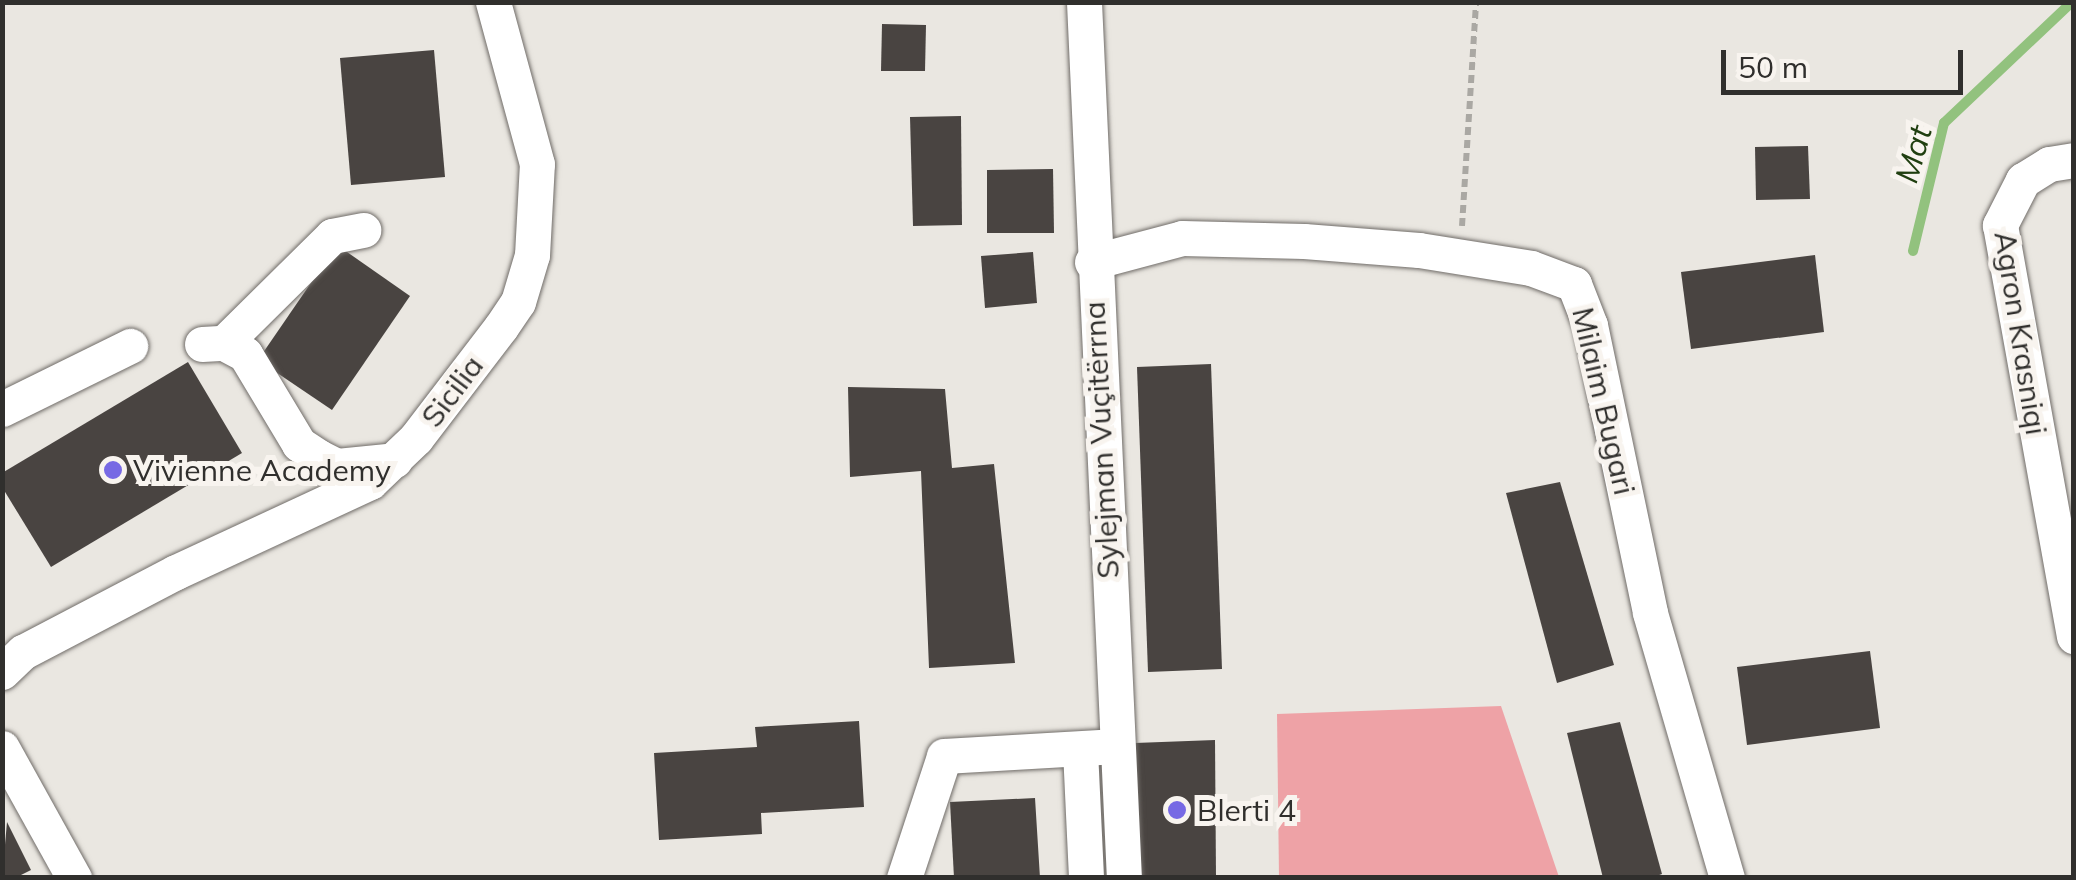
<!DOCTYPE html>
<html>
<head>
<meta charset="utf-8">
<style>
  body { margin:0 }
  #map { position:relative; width:2076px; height:880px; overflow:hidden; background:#eae7e1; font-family:Mulish,sans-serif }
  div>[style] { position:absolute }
  .green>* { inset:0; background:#eea2a6 }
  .stream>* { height:10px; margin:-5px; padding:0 5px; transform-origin:5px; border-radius:5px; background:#92c27e }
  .building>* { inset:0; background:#494441 }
  .path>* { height:6px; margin-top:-3px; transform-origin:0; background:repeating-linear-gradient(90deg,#aaa8a3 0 8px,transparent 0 13px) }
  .roads { filter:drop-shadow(0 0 2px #706c68) drop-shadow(0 0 2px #706c68) }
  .minor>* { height:35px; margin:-17.5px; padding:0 17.5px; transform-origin:17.5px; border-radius:17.5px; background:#fff }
  .dots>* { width:28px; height:28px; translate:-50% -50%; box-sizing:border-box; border:5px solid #f8f4ef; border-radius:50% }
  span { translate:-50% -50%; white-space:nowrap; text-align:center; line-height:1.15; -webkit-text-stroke:10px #f8f4ef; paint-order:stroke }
  .street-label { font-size:30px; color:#302f2d }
  .poi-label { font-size:30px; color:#302f2d }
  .left { translate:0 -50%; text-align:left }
  .water-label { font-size:32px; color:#203f10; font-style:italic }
  .frame { position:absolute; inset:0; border:5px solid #302f2d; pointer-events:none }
  .scale { position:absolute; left:1721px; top:50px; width:242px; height:45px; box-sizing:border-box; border:5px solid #302f2d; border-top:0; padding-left:12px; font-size:30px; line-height:35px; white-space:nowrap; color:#302f2d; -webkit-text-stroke:8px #f8f4ef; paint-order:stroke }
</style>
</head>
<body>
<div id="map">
  <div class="green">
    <div style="clip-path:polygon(1501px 706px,1559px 877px,1279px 877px,1277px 714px)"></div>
  </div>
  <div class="stream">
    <div style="left:1913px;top:251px;width:132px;rotate:-76.4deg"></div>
    <div style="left:1944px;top:123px;width:176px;rotate:-43.4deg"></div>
  </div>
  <div class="building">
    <div style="clip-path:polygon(882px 24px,926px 25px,925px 71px,881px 71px)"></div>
    <div style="clip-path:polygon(434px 50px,445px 177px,351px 185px,340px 58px)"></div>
    <div style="clip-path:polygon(961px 116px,962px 225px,913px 226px,910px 117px)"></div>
    <div style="clip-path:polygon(1808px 146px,1810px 199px,1756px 200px,1755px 147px)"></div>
    <div style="clip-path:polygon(1053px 169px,1054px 233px,987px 233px,987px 170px)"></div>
    <div style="clip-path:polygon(337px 245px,410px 296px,332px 410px,258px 360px)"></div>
    <div style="clip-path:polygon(1033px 252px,1037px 303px,985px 308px,981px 256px)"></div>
    <div style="clip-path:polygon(1815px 255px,1824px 332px,1691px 349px,1681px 272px)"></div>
    <div style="clip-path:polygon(188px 362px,242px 453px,51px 567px,2px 487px,2px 473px)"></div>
    <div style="clip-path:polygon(1211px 364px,1222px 669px,1148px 672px,1137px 367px)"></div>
    <div style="clip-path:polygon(848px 387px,945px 389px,952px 468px,994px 464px,1015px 663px,929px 668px,921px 471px,850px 477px)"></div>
    <div style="clip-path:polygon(1560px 482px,1614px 665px,1557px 683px,1506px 493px)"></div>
    <div style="clip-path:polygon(1870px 651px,1880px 728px,1747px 745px,1737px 667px)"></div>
    <div style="clip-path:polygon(859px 721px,864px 807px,761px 813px,762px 834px,659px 840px,654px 753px,757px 747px,755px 727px)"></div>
    <div style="clip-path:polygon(1620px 722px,1662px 874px,1651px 878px,1603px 878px,1567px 733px)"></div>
    <div style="clip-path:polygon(1215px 740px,1216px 878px,1141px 878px,1135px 743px)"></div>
    <div style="clip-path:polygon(1035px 798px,1040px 878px,954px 878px,950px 802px)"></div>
    <div style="clip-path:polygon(7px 822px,31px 870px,15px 878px,2px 878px)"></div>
  </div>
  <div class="path">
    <div style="left:1462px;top:226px;width:224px;rotate:-86.4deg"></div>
  </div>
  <div class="roads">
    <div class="minor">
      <div style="left:1084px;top:2px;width:877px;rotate:87.39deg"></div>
      <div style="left:2074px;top:160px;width:25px;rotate:171deg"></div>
      <div style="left:2049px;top:164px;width:31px;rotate:148deg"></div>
      <div style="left:2023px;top:180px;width:51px;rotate:117.1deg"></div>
      <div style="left:2000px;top:225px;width:418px;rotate:79.8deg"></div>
      <div style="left:1092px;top:262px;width:93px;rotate:-14.9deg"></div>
      <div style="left:1182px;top:238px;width:122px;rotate:1.4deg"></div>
      <div style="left:1304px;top:241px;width:115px;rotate:4.5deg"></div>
      <div style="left:1419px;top:250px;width:113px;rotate:9.1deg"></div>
      <div style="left:1531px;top:268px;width:46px;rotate:20.4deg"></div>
      <div style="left:1574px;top:284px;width:44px;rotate:68.7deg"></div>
      <div style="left:1590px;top:325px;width:294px;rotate:78.2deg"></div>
      <div style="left:1650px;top:613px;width:276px;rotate:73.8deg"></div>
      <div style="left:224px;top:343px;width:152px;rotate:-44.7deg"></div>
      <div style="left:332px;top:236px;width:32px;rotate:-11deg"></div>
      <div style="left:202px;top:344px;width:22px;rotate:-3deg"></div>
      <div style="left:224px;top:343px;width:24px;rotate:28deg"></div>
      <div style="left:245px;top:354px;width:105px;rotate:59deg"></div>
      <div style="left:299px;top:444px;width:24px;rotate:33deg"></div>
      <div style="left:319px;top:457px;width:20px;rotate:27deg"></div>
      <div style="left:337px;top:466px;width:58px;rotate:-5.9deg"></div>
      <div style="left:2px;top:409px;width:143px;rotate:-26.2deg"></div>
      <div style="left:2px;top:672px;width:29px;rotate:-44deg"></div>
      <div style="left:23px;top:652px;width:173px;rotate:-27.6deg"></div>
      <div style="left:176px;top:572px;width:214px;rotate:-24.9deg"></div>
      <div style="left:370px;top:482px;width:64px;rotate:-43.7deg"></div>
      <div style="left:416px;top:438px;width:140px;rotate:-52.6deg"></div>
      <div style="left:501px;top:327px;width:30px;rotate:-56deg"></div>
      <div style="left:518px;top:302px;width:49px;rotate:-73.4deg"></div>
      <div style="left:532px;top:255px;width:91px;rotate:-86.9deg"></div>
      <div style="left:537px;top:164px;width:168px;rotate:-105.2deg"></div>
      <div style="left:2px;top:748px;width:149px;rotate:61deg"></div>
      <div style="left:1080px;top:750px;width:128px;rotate:87.3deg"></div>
      <div style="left:904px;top:878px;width:128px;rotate:-71.8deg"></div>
      <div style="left:944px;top:756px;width:173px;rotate:-3.3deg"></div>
    </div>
  </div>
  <div class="dots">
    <div style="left:113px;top:470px;background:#7769e4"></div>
    <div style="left:1177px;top:810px;background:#7769e4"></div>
  </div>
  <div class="street-label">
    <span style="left:2021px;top:333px;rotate:81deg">Agron Krasniqi</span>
    <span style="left:452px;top:391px;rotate:-53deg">Sicilia</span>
    <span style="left:1604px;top:401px;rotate:77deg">Milaim Bugari</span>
    <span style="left:1101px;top:440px;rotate:-93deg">Sylejman Vuçitërrna</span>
  </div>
  <div class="poi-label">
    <span class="left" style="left:133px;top:470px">Vivienne Academy</span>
    <span class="left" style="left:1197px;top:810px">Blerti 4</span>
  </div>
  <div class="water-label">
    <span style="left:1913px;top:154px;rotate:-74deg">Mat</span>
  </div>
  <div class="frame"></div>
  <div class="scale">50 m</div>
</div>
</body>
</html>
